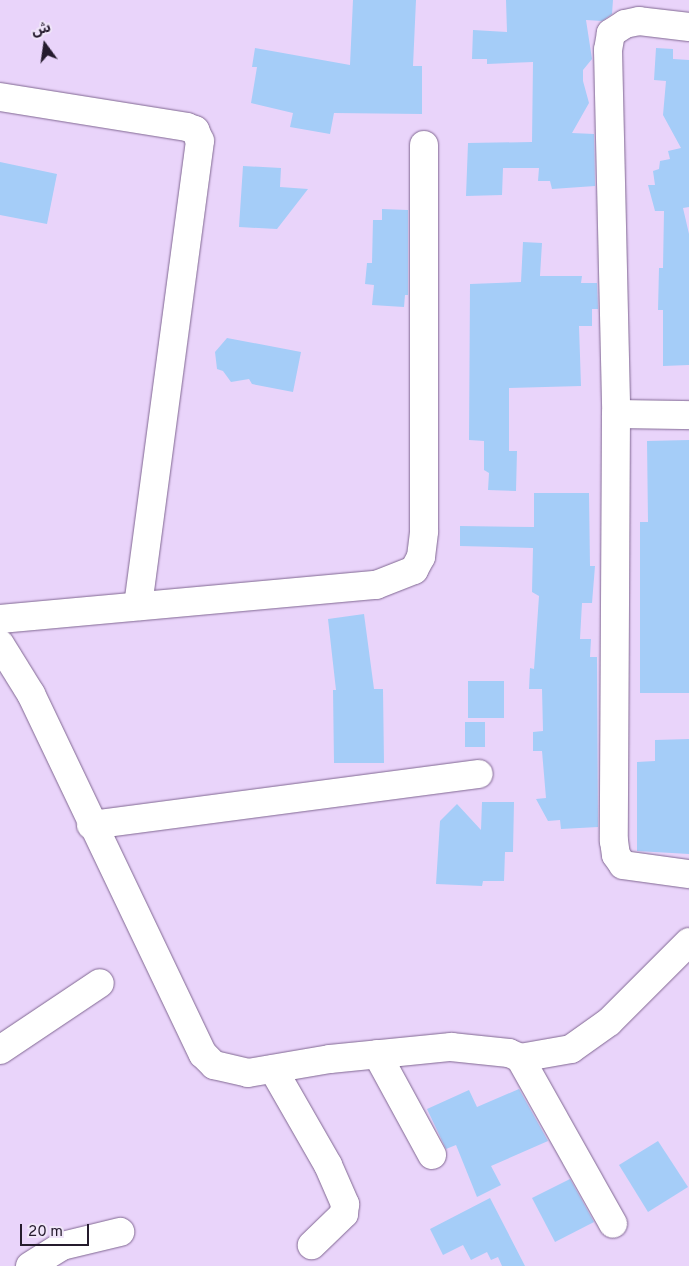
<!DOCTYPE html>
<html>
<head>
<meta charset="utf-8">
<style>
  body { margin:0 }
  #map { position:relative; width:689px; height:1266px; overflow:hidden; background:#e9d4fa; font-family:Overpass,"Noto Sans Arabic",sans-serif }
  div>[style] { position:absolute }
  .building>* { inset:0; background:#a5cdf8 }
  .roads { filter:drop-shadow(0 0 1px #806792) drop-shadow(0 0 1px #806792) }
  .street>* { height:28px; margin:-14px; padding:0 14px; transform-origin:14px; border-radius:14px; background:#fff }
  span { translate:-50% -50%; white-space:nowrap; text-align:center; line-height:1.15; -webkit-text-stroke:4px #f0e6f9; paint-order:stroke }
  .north { position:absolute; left:20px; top:20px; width:50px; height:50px; -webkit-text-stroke:4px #f0e6f9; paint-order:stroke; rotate:346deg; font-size:14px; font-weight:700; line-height:20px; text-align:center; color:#251b2d }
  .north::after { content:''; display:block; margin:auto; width:18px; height:22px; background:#251b2d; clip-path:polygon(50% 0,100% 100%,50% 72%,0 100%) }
  .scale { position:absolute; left:20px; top:1224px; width:69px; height:22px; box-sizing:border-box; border:2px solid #251b2d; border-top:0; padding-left:6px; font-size:15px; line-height:18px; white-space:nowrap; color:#251b2d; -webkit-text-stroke:4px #f0e6f9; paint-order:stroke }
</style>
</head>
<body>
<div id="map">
  <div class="building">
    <div style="clip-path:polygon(353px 0,416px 0,413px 66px,422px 66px,422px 114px,334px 113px,330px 134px,290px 127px,293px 113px,251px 103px,257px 67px,252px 67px,255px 48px,350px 65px)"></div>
    <div style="clip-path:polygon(506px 0,613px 0,612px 14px,602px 21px,586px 20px,592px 59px,583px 70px,583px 81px,589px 103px,572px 133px,594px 134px,595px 186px,552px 189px,550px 181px,538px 181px,539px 168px,503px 168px,502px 195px,466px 196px,468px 143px,532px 142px,533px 62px,487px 64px,487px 59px,472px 59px,473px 30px,507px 32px)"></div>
    <div style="clip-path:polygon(656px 48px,673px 49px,673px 59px,689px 60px,689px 207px,683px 208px,689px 234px,689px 365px,663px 366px,663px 310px,658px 310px,659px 268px,663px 268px,664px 211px,655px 211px,648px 185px,655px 185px,653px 171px,659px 169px,660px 161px,670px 159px,668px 151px,681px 148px,663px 115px,666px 81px,654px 80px)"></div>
    <div style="clip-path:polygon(0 162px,57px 174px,47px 224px,0 215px)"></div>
    <div style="clip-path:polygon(243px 166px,281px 168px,280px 187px,308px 189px,277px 229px,239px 227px)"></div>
    <div style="clip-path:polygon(382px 209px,408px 210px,408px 295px,405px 295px,404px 307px,372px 305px,374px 285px,365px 284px,367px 263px,372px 263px,373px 220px,382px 220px)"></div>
    <div style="clip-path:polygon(523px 242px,542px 243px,540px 276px,582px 276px,581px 283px,597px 283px,598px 309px,592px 309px,592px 326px,579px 326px,581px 386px,509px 388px,509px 451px,517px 451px,516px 491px,488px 490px,489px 473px,484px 470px,484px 441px,469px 440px,470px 284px,521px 282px)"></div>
    <div style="clip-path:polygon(227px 338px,301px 352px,293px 392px,252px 384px,249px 379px,231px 382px,223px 371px,217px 369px,215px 352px)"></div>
    <div style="clip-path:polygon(689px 440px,689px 693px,640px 693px,640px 522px,648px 522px,647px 441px)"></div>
    <div style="clip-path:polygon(534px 493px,589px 493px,590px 566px,595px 566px,592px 603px,582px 603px,580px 639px,591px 639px,590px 657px,597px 657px,598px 827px,561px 829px,560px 820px,548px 821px,536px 799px,546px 798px,542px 751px,533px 751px,533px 732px,543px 731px,542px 689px,529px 689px,530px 668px,534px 669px,539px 596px,532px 592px,533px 548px,460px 546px,460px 526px,534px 527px)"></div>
    <div style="clip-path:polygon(364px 614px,374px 689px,383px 689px,384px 763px,334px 763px,333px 690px,336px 690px,328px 619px)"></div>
    <div style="clip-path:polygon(468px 681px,504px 681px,504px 718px,468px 718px)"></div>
    <div style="clip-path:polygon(465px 722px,485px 722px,485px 747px,465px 747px)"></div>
    <div style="clip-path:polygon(689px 739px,689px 854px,637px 851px,637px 762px,655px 761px,655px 740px)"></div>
    <div style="clip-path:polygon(482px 802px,514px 802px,513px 852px,505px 852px,504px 881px,483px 881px,482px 886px,436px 884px,440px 821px,457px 804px,481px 830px)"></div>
    <div style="clip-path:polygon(519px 1089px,548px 1141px,491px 1166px,501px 1185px,477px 1197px,456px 1145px,446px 1149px,427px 1109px,469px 1090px,477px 1107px)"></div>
    <div style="clip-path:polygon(658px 1141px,688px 1187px,648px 1212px,619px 1165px)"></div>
    <div style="clip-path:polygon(570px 1179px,594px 1222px,555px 1242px,532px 1198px)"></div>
    <div style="clip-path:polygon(490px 1198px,525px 1266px,502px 1266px,498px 1257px,491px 1260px,487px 1252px,471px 1260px,463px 1245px,443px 1255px,430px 1229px)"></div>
  </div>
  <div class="roads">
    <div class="street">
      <div style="left:689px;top:27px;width:50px;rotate:-173.2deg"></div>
      <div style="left:639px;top:21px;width:14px;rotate:168deg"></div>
      <div style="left:625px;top:24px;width:17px;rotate:147deg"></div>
      <div style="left:611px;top:33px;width:17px;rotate:100deg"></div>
      <div style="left:608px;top:50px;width:364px;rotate:88.7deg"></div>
      <div style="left:616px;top:414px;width:427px;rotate:90.3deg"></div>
      <div style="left:614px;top:841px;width:14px;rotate:82deg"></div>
      <div style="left:616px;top:855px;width:12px;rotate:55deg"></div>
      <div style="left:623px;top:865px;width:67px;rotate:7.8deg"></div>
      <div style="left:0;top:97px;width:189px;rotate:9.1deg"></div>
      <div style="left:187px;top:127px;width:9px;rotate:21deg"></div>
      <div style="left:195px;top:130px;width:12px;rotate:66deg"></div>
      <div style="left:200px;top:141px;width:469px;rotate:97.6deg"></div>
      <div style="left:616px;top:414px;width:73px;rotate:0.8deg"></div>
      <div style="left:0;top:619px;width:378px;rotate:-5.2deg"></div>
      <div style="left:376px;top:585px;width:41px;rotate:-21.5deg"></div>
      <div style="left:414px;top:570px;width:15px;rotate:-62deg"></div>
      <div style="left:421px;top:557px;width:26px;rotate:-83deg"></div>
      <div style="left:424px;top:531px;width:386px;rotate:-90deg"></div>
      <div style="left:0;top:644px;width:59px;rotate:58.2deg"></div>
      <div style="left:31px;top:694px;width:399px;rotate:64.5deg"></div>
      <div style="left:203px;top:1054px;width:16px;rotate:45deg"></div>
      <div style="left:214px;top:1065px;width:35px;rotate:13deg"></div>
      <div style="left:248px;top:1073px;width:83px;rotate:-9.7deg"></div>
      <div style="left:330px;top:1059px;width:122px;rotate:-5.7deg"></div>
      <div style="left:451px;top:1047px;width:58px;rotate:5.9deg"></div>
      <div style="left:509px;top:1053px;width:12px;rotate:24deg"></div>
      <div style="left:520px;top:1058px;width:52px;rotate:-10deg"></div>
      <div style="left:571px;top:1049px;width:47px;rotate:-35.4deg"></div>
      <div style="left:609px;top:1022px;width:113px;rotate:-45deg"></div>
      <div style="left:91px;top:825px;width:391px;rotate:-7.5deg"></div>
      <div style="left:0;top:1050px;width:120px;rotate:-33.8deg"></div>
      <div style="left:377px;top:1054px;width:115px;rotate:61.4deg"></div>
      <div style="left:520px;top:1058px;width:190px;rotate:60.7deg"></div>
      <div style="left:273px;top:1069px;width:111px;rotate:60.2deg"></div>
      <div style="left:328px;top:1165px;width:43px;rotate:66.4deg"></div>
      <div style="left:345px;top:1204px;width:10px;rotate:96deg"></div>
      <div style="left:344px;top:1214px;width:45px;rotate:135.9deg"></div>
      <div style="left:30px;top:1266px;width:38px;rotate:-32deg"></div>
      <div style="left:62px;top:1246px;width:60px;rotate:-13.6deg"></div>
    </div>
  </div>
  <div class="north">ش</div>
  <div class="scale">20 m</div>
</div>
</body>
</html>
